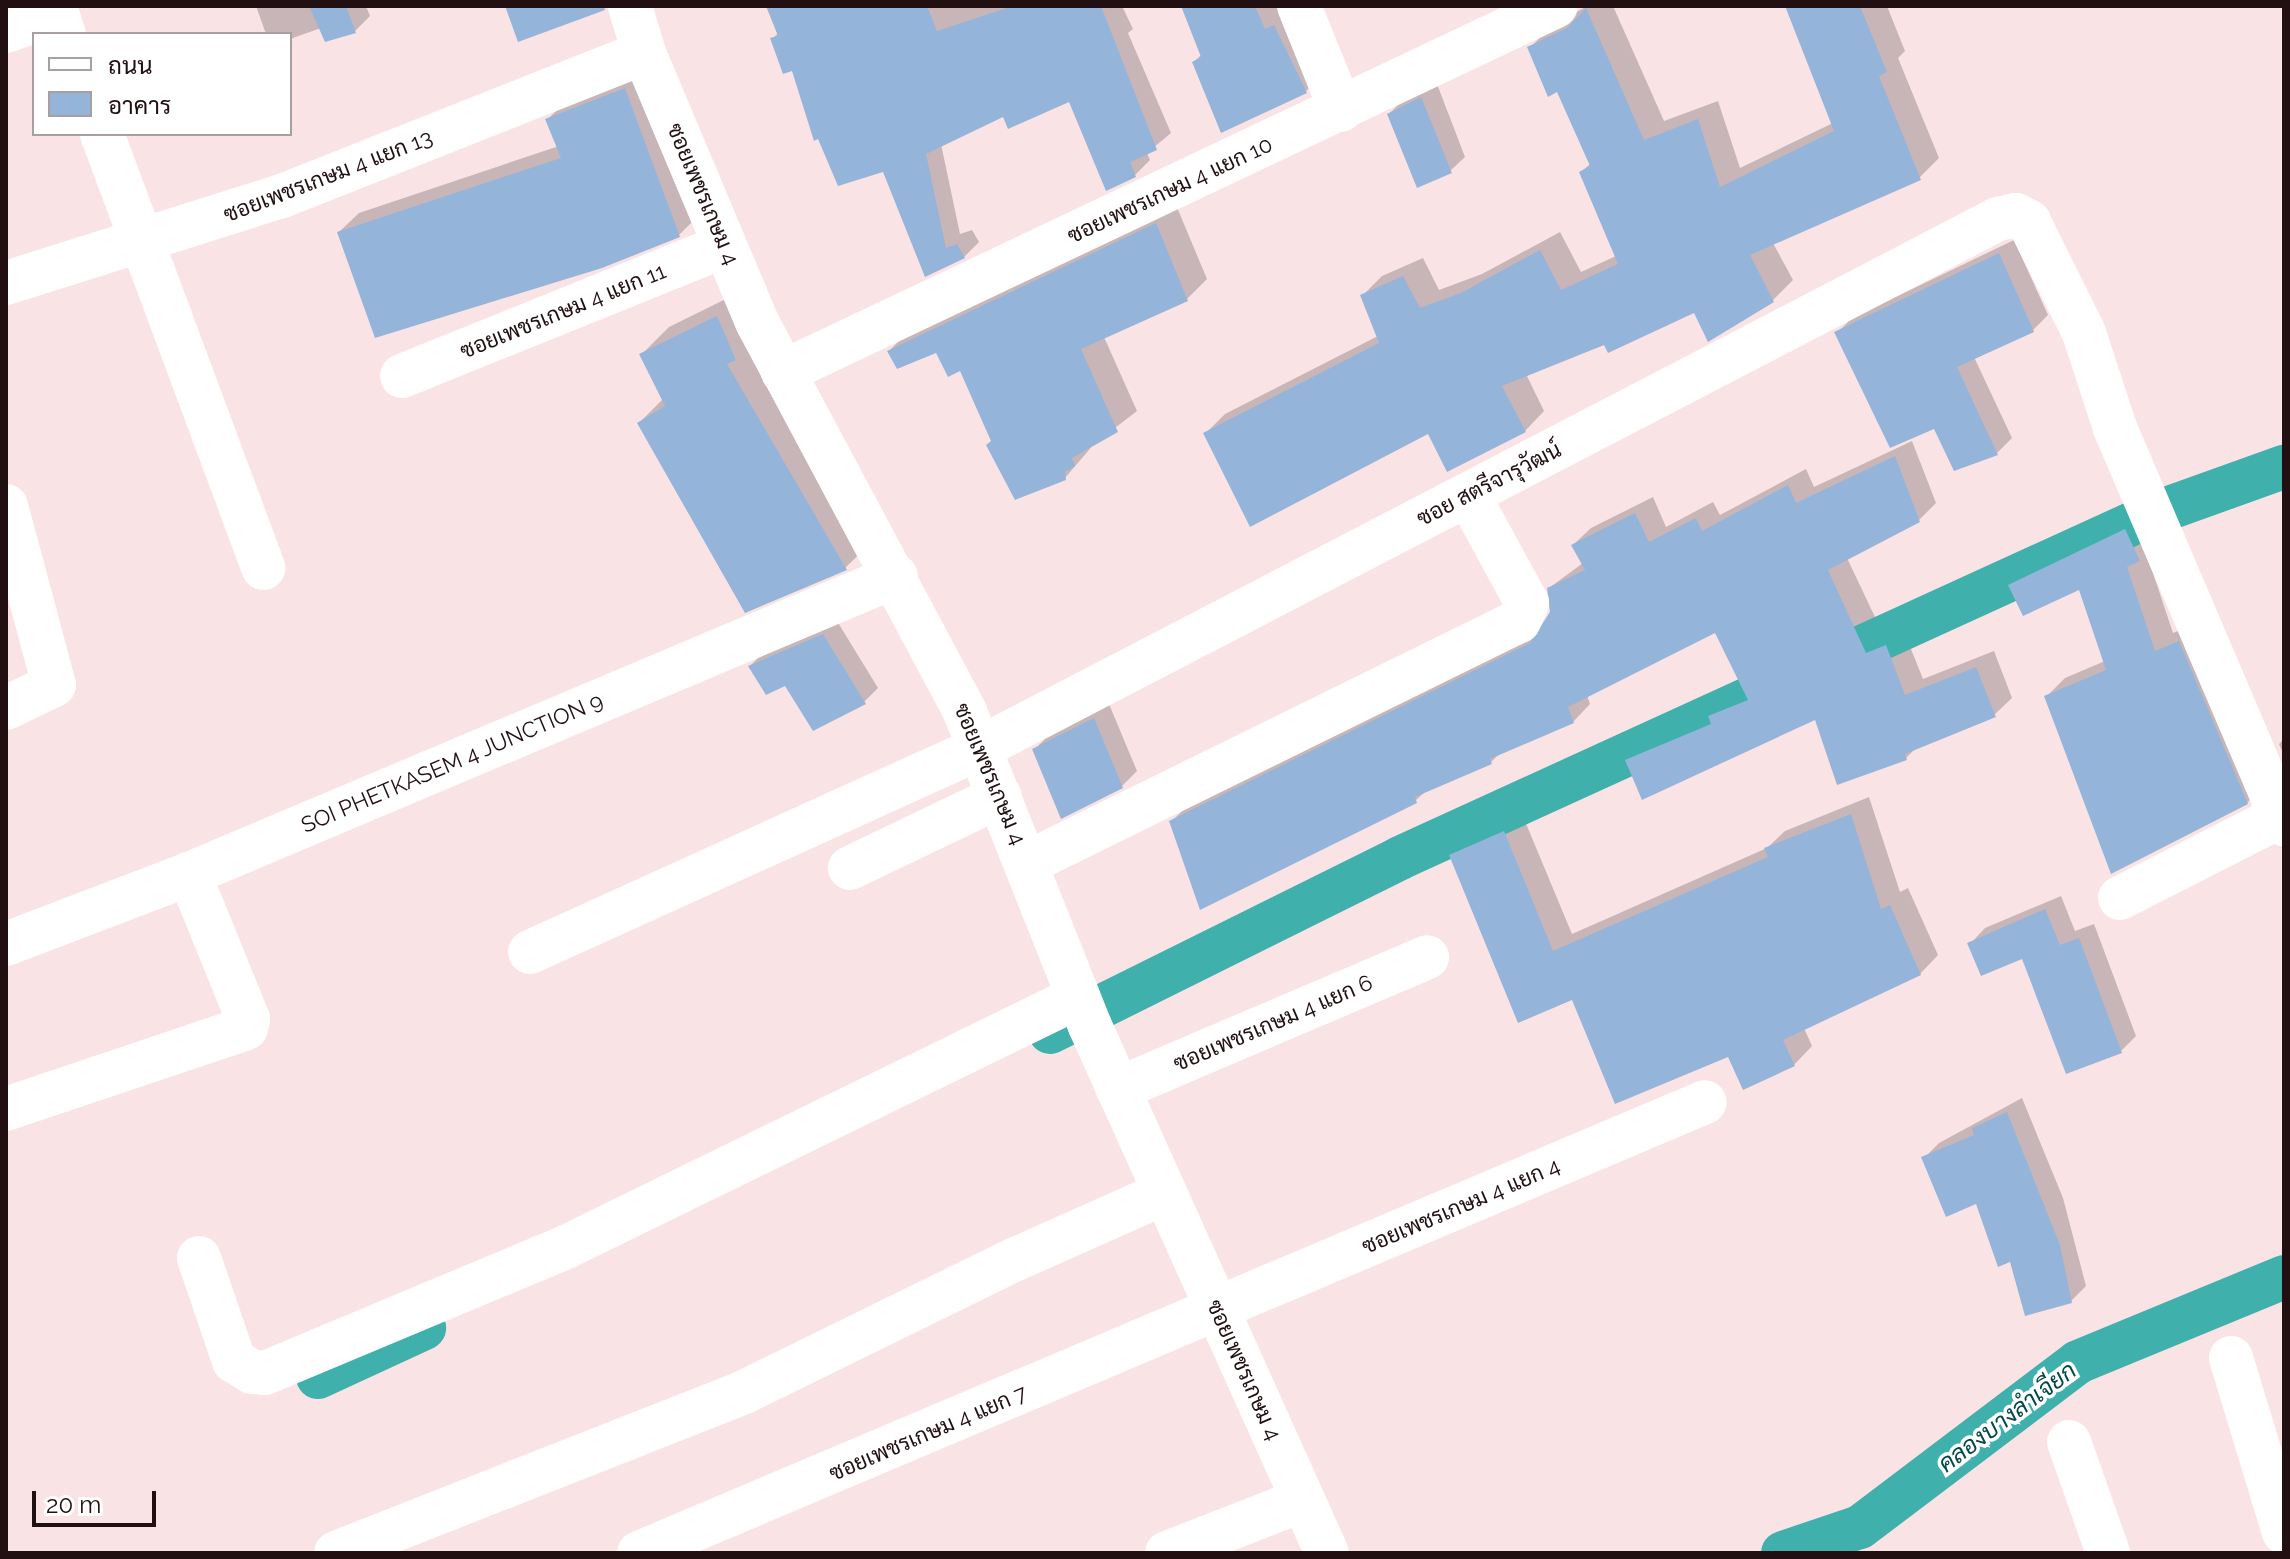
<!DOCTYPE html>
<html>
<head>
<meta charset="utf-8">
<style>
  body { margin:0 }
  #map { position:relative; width:2290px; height:1559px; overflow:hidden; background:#fae3e5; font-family:Raleway,Sarabun,sans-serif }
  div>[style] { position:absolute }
  .shadow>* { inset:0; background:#0003 }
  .canal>* { height:44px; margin:-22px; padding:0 22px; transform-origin:22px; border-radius:22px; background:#3fb0ac }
  .building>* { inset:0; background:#94b5d9 }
  .minor>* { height:44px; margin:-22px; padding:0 22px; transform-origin:22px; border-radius:22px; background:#fff }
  span { translate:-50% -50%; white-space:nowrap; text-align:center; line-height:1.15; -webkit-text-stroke:7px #fff; paint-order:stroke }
  .street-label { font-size:22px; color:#220f12 }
  .water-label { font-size:24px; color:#014846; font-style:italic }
  .frame { position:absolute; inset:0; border:8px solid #220f12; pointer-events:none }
  .legend { position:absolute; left:32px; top:32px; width:260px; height:104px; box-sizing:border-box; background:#fff; border:2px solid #a79fa0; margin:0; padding:10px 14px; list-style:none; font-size:24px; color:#220f12 }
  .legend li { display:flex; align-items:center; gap:16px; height:40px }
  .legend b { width:40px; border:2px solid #a79fa0 }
  .scale { position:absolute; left:32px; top:1491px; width:124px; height:36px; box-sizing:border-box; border:4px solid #220f12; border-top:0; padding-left:10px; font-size:24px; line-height:28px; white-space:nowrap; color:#220f12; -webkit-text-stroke:6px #fff; paint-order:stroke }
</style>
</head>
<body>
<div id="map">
  <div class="shadow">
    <div style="clip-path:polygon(256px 6px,366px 6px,370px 16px,355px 31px,321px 28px,290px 39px,290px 34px,266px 34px)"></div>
    <div style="clip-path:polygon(768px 6px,1122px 6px,1133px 29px,1128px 33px,1171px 133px,1147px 153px,1150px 160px,1135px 175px,1070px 100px,1004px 114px,941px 144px,960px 234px,972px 230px,979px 242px,964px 257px,926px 274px,884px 170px,819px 137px,793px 68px,772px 39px,779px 32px)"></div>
    <div style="clip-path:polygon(1183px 6px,1281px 6px,1324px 73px,1306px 91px,1194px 62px,1202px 54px)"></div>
    <div style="clip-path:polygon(1587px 6px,1613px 6px,1664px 121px,1718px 101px,1740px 168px,1833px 123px,1787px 6px,1887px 6px,1905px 51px,1898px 58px,1939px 158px,1919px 178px,1773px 243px,1793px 280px,1773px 300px,1709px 339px,1695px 311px,1526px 374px,1544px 411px,1525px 431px,1205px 434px,1225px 414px,1378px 336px,1362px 296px,1382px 276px,1423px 258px,1439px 290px,1482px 274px,1560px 232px,1581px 272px,1616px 256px,1581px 172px,1591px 163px,1558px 90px,1530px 48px,1549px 28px)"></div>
    <div style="clip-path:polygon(644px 69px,699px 215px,679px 235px,339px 232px,359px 213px,559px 146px,548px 119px,567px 100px)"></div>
    <div style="clip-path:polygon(1437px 84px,1465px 157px,1450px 171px,1389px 114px,1404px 99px)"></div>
    <div style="clip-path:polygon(1176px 205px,1207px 279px,1187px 299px,1104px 337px,1137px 411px,1094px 444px,1065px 478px,993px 441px,961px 368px,937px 350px,889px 351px,909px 331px)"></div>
    <div style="clip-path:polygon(2014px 240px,2048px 315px,2033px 330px,1974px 357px,2012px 438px,1997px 453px,1935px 426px,1837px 333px,1852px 318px)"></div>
    <div style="clip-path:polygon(744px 290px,873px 541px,845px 568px,639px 423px,663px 399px,641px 355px,669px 327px)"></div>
    <div style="clip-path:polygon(1912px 441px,1936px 503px,1919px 520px,1847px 558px,1884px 636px,1903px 629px,1923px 679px,1994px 651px,2012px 698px,1994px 715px,1917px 747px,1906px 758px,1816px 717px,1627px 760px,1645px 743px,1712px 715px,1728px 699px,1746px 691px,1716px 631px,1587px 695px,1590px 704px,1573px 722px,1502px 751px,1491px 762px,1427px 790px,1415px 801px,1171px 822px,1189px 804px,1540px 631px,1552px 613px,1549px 588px,1583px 563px,1573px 545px,1591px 528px,1653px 497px,1666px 527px,1713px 502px,1720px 515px,1806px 469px,1814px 487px)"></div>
    <div style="clip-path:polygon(2144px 511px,2146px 552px,2173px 633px,2198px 623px,2266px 784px,2247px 803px,2046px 697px,2065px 678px,2105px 661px,2080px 587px,2010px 585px,2029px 566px)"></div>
    <div style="clip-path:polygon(837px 621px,878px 688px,864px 702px,786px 684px,750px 666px,764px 652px)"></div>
    <div style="clip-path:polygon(1109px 704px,1137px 771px,1122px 786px,1034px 750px,1049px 735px)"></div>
    <div style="clip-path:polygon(2284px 739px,2284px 755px,2279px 744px)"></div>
    <div style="clip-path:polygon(1869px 797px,1900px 892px,1908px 888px,1938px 955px,1920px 974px,1804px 1028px,1812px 1046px,1794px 1065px,1729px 1054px,1573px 998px,1451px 855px,1469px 837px,1522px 814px,1572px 934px,1767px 848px,1785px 831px)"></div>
    <div style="clip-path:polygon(2061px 896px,2075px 931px,2094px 924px,2136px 1036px,2121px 1051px,2023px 956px,1970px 944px,1985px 928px)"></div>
    <div style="clip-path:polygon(2022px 1098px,2063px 1198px,2086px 1286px,2071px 1301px,2011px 1260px,1978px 1202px,1924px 1158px,1939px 1143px)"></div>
  </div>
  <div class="canal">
    <div style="left:1050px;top:1032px;width:391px;rotate:-26.4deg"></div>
    <div style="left:1400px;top:858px;width:833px;rotate:-24.54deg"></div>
    <div style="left:2158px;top:512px;width:134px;rotate:-19.7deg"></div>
    <div style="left:318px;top:1377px;width:117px;rotate:-24.8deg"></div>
    <div style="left:1783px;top:1553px;width:81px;rotate:-18.7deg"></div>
    <div style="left:1860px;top:1527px;width:273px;rotate:-37.1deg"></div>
    <div style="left:2078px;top:1362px;width:223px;rotate:-22.4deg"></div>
  </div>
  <div class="building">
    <div style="clip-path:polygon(309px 6px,346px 6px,356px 33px,325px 42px)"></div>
    <div style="clip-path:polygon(505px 6px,604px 6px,605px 10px,518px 42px)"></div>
    <div style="clip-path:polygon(766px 6px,927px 6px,937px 31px,1013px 6px,1101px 6px,1157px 150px,1130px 162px,1136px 177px,1106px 191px,1069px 102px,1008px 129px,1003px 117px,926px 154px,946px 248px,957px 244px,965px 258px,925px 277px,883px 172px,838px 186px,818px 139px,814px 141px,792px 71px,783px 74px,770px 38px,778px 36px)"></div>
    <div style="clip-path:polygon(1181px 6px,1255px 6px,1265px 29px,1274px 25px,1307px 93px,1221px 133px,1192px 62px,1201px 57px)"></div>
    <div style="clip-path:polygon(1785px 6px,1860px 6px,1887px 72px,1879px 76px,1921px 180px,1750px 255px,1774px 302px,1708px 342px,1694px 313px,1608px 353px,1604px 345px,1502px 386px,1526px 432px,1447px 472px,1428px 434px,1250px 527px,1203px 433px,1379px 343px,1360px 295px,1403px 276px,1420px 308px,1461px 293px,1540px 250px,1561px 290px,1618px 264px,1579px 172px,1590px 166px,1557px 92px,1548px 97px,1527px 47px,1567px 28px,1586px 8px,1644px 140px,1698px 119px,1720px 187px,1834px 131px)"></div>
    <div style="clip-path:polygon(625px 88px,680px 237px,602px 268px,375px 338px,337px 232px,561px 158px,545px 119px)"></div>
    <div style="clip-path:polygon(1421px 97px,1452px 173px,1417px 188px,1387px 114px)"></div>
    <div style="clip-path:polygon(1156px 223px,1188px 301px,1081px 349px,1118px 432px,1072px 458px,1075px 466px,1065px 472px,1066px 480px,1015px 500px,986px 445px,991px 441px,960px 371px,948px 377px,936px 353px,897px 369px,887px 351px)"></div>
    <div style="clip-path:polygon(1999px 253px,2034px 332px,1957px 367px,1998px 455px,1954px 471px,1934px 429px,1890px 448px,1834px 332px)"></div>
    <div style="clip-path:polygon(717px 316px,736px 360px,727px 364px,847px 570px,745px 613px,637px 423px,665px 406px,639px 354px)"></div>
    <div style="clip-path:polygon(1895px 456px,1920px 522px,1828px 570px,1866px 653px,1886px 645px,1905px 695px,1976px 667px,1996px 717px,1905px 754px,1907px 760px,1837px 785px,1815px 720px,1642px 800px,1625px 760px,1711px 724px,1708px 716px,1748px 700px,1715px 633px,1568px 707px,1574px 723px,1490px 759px,1492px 764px,1415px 797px,1417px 803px,1200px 910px,1169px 821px,1530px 643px,1550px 612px,1547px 588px,1585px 570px,1571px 545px,1635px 513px,1649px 542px,1696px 518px,1702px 531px,1788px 485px,1796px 503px)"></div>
    <div style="clip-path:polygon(2125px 529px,2140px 561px,2127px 567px,2155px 651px,2179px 641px,2248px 804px,2111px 874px,2044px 696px,2106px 670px,2079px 590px,2023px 616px,2008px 585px)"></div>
    <div style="clip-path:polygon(823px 634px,866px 704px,813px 731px,785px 686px,766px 695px,748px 666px)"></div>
    <div style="clip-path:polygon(1094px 718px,1123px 788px,1061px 819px,1032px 749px)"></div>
    <div style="clip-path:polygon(1851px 814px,1881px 909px,1890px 905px,1921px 975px,1783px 1040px,1795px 1066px,1743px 1090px,1728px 1057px,1615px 1104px,1572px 1000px,1518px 1023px,1449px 855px,1504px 831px,1553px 951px,1768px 857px,1764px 848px)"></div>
    <div style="clip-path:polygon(2045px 909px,2060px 945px,2079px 938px,2122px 1053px,2066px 1074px,2022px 959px,1981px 976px,1967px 943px)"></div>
    <div style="clip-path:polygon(2007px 1112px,2060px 1245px,2072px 1303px,2025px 1316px,2010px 1262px,1998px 1267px,1976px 1204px,1946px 1217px,1921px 1157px,1974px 1135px,1972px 1128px)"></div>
  </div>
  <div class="minor">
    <div style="left:630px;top:6px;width:49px;rotate:73.4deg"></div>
    <div style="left:644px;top:53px;width:292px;rotate:67.2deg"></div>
    <div style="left:757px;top:322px;width:442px;rotate:61.9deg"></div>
    <div style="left:965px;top:712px;width:338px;rotate:68.3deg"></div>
    <div style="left:1090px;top:1026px;width:578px;rotate:65.79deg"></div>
    <div style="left:1299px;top:6px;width:112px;rotate:68deg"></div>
    <div style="left:6px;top:31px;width:54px;rotate:-19.4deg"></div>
    <div style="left:57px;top:13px;width:22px;rotate:72deg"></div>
    <div style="left:102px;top:134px;width:463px;rotate:69.6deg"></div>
    <div style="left:6px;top:283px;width:289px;rotate:-17.5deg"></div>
    <div style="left:282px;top:196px;width:389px;rotate:-21.6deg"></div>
    <div style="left:783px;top:372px;width:855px;rotate:-25.34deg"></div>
    <div style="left:402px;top:376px;width:347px;rotate:-22deg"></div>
    <div style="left:6px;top:506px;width:185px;rotate:75deg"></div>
    <div style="left:54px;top:685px;width:53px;rotate:154.4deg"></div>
    <div style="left:1027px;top:863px;width:548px;rotate:-26.19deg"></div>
    <div style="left:1519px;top:621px;width:20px;rotate:-66deg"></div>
    <div style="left:1527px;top:603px;width:123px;rotate:-118.6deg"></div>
    <div style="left:850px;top:868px;width:166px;rotate:-25.6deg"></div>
    <div style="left:2120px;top:898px;width:181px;rotate:-27deg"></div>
    <div style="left:6px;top:944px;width:196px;rotate:-20.9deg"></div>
    <div style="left:189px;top:874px;width:767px;rotate:-22.86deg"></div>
    <div style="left:530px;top:952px;width:494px;rotate:-24.4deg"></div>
    <div style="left:980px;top:748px;width:1147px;rotate:-27.46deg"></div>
    <div style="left:1998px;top:219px;width:18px;rotate:-13deg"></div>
    <div style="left:2016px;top:215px;width:15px;rotate:28deg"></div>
    <div style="left:2029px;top:222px;width:124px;rotate:63.6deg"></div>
    <div style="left:2084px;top:333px;width:100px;rotate:71.9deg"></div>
    <div style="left:2115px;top:428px;width:431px;rotate:66.9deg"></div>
    <div style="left:1118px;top:1089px;width:336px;rotate:-23.1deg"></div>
    <div style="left:6px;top:1109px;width:253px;rotate:-18.6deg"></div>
    <div style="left:246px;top:1028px;width:9px;rotate:-77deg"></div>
    <div style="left:248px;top:1019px;width:157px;rotate:-112.1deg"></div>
    <div style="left:199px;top:1258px;width:109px;rotate:71.2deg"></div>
    <div style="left:234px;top:1361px;width:21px;rotate:31deg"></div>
    <div style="left:252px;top:1372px;width:13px;rotate:4deg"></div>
    <div style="left:265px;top:1373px;width:326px;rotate:-22.7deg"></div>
    <div style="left:566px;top:1247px;width:570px;rotate:-26.03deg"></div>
    <div style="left:2231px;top:1358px;width:182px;rotate:73.1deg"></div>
    <div style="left:2069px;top:1442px;width:118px;rotate:70.6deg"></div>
    <div style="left:336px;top:1553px;width:439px;rotate:-21.5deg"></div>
    <div style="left:744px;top:1392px;width:303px;rotate:-26.1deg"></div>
    <div style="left:1016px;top:1259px;width:162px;rotate:-24deg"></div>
    <div style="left:639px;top:1553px;width:1157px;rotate:-22.93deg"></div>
    <div style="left:1167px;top:1553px;width:146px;rotate:-21.3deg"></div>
  </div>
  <div class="street-label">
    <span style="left:328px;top:176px;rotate:-21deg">ซอยเพชรเกษม 4 แยก 13</span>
    <span style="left:1170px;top:190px;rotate:-25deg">ซอยเพชรเกษม 4 แยก 10</span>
    <span style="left:703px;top:194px;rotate:67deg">ซอยเพชรเกษม 4</span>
    <span style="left:563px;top:311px;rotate:-22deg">ซอยเพชรเกษม 4 แยก 11</span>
    <span style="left:1489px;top:484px;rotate:-27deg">ซอย สตรีจารุวัฒน์</span>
    <span style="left:452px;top:763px;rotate:-23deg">SOI PHETKASEM 4 JUNCTION 9</span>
    <span style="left:990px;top:774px;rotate:67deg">ซอยเพชรเกษม 4</span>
    <span style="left:1273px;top:1023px;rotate:-23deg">ซอยเพชรเกษม 4 แยก 6</span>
    <span style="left:1461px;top:1206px;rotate:-23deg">ซอยเพชรเกษม 4 แยก 4</span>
    <span style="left:1244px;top:1370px;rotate:66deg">ซอยเพชรเกษม 4</span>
    <span style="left:928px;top:1433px;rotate:-23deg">ซอยเพชรเกษม 4 แยก 7</span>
  </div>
  <div class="water-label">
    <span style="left:2007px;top:1417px;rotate:-37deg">คลองบางลำเจียก</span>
  </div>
  <div class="frame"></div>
  <ul class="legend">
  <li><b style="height:10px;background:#fff"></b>ถนน</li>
  <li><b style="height:22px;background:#94b5d9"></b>อาคาร</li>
  </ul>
  <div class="scale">20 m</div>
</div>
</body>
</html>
